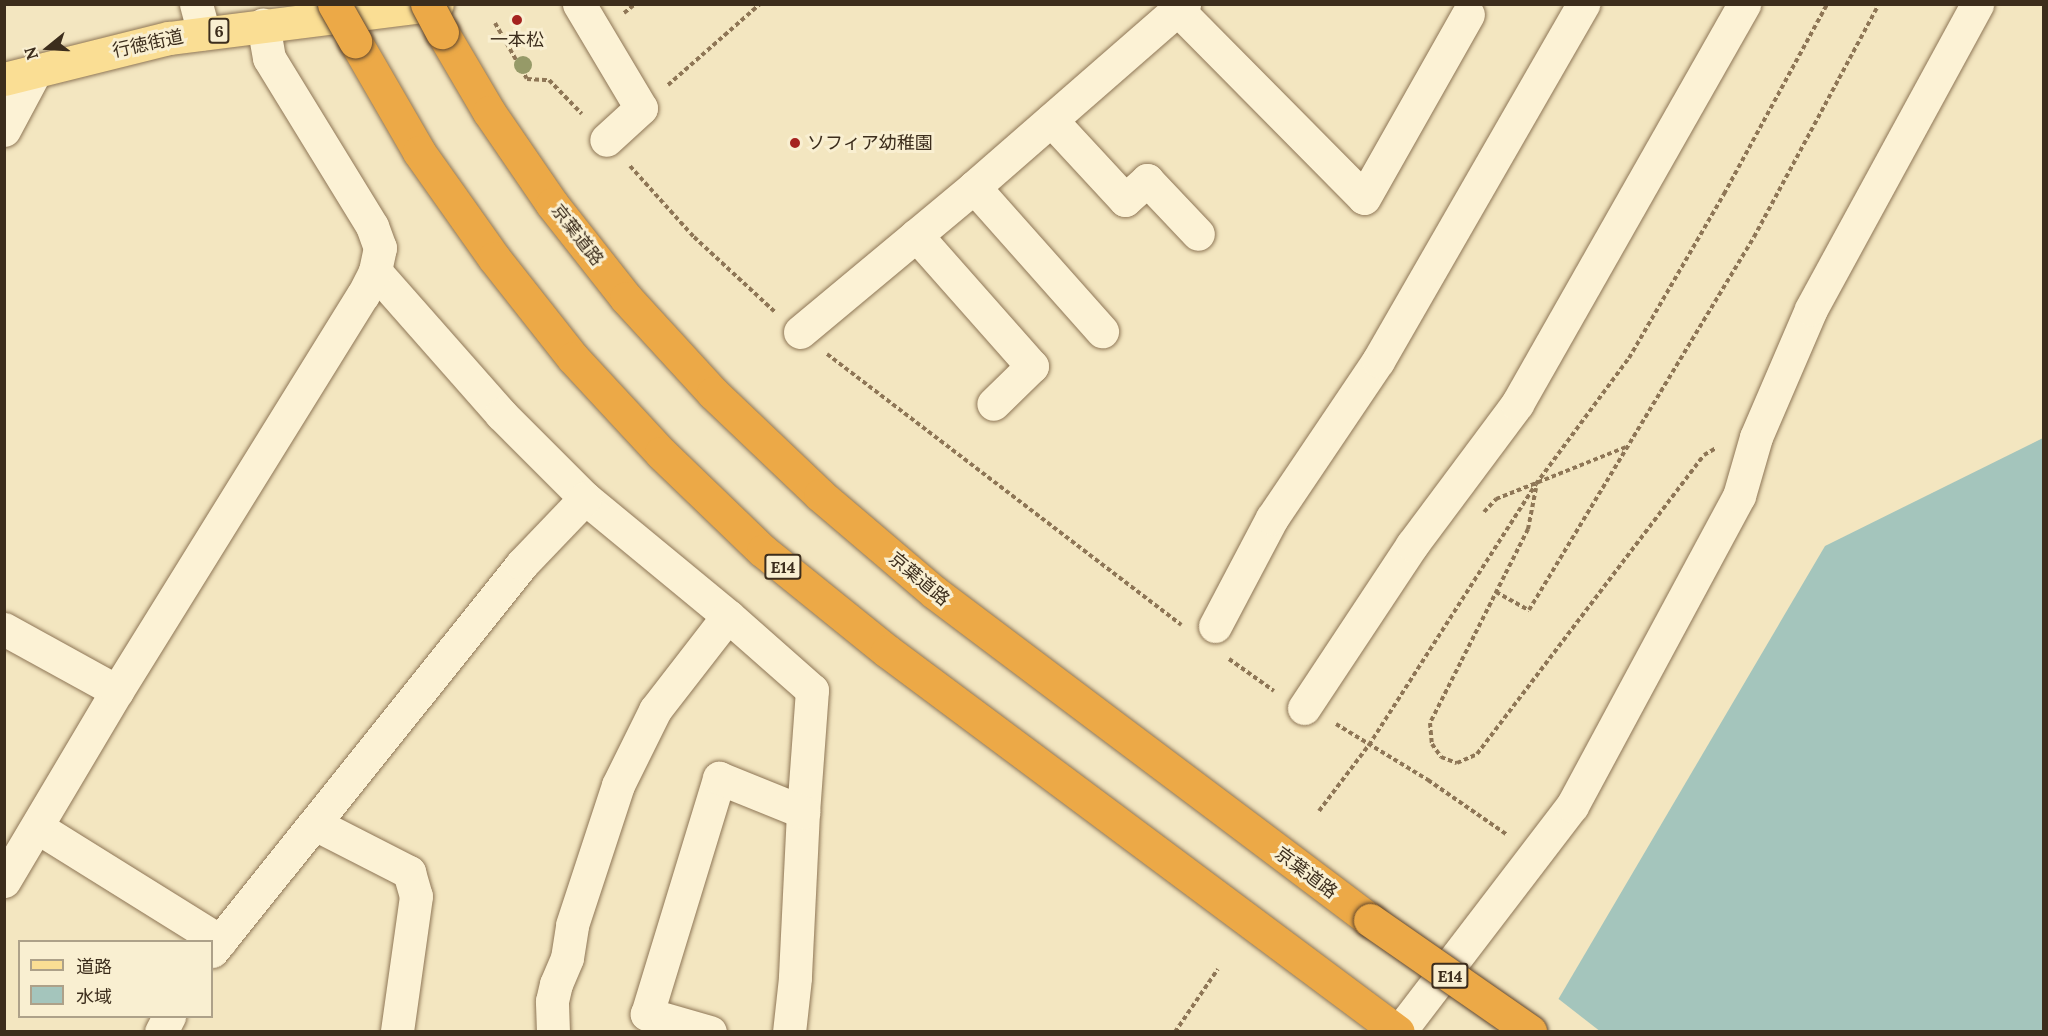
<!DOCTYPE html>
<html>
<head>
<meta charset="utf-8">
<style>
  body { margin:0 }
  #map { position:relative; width:2048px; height:1036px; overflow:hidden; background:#f3e6c0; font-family:Lora,"Noto Sans JP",serif }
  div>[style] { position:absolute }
  .water>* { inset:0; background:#a4c5bc }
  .pier>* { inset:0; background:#f3e6c0 }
  .path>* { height:4px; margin-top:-2px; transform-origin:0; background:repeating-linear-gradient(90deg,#8e7656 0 4.5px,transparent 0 7.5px) }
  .roads { filter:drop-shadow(0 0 2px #8e7656) drop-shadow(0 0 2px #8e7656) }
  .minor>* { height:33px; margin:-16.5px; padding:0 16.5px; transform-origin:16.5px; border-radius:16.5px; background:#fcf2d5 }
  .major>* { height:33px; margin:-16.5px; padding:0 16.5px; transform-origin:16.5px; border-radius:16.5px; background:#fade94 }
  .highway>* { height:33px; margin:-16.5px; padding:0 16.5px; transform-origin:16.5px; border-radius:16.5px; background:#eca947 }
  .bridges { filter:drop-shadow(0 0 2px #5c432b) drop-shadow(0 0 2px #5c432b) }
  .highway-bridge>* { height:33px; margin:-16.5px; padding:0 16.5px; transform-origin:16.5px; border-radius:16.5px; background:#eca947 }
  .trees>* { width:18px; height:18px; margin:-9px; border-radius:50%; background:#969a68 }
  .dots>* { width:16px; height:16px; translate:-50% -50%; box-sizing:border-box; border:3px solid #f9efd1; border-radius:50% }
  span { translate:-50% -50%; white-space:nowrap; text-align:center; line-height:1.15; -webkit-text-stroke:6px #f9efd1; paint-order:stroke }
  .shield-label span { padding:2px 4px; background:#f9efd1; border:2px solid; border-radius:4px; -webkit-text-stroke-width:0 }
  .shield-label { font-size:16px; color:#3c2d1c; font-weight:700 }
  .poi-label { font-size:18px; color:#3c2d1c }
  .left { translate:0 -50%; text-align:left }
  .street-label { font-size:18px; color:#3c2d1c }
  .frame { position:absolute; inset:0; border:6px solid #3c2d1c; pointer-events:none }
  .legend { position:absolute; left:18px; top:940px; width:195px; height:78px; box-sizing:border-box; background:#f9efd1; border:2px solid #ada189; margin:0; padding:8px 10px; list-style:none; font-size:18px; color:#3c2d1c }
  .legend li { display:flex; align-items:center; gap:12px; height:30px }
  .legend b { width:30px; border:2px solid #ada189 }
  .north { position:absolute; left:18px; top:18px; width:60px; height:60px; -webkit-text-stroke:4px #f9efd1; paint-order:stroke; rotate:252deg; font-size:16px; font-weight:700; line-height:24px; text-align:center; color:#3c2d1c }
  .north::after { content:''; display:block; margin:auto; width:21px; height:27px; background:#3c2d1c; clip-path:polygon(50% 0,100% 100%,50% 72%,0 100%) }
</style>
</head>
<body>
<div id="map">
  <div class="water">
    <div style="clip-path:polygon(2043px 438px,2043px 1031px,1539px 1032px,1825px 546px)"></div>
  </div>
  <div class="pier">
    <div style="clip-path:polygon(1556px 997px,1601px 1032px,1536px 1031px)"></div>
  </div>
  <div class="path">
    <div style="left:624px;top:13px;width:14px;rotate:-39deg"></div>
    <div style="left:495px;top:23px;width:64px;rotate:60.3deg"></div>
    <div style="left:527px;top:79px;width:22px;rotate:3deg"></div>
    <div style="left:549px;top:80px;width:47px;rotate:45.9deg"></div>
    <div style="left:668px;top:85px;width:123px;rotate:-41.4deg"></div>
    <div style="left:630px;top:166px;width:96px;rotate:48deg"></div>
    <div style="left:694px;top:237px;width:110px;rotate:42.8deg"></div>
    <div style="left:827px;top:354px;width:446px;rotate:37.4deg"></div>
    <div style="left:1536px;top:488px;width:42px;rotate:101deg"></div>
    <div style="left:1528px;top:529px;width:217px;rotate:116.8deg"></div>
    <div style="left:1430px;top:723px;width:21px;rotate:85deg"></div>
    <div style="left:1432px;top:744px;width:16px;rotate:55deg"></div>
    <div style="left:1441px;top:757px;width:17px;rotate:21deg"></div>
    <div style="left:1457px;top:763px;width:22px;rotate:-24deg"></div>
    <div style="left:1477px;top:754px;width:375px;rotate:-52.8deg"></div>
    <div style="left:1704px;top:455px;width:14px;rotate:-30deg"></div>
    <div style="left:1484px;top:512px;width:18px;rotate:-47deg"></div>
    <div style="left:1496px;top:499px;width:140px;rotate:-21.8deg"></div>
    <div style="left:1496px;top:592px;width:38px;rotate:29deg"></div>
    <div style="left:1529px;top:610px;width:436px;rotate:-58.9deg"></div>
    <div style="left:1754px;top:237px;width:264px;rotate:-61.8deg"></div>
    <div style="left:1229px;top:659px;width:55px;rotate:35.4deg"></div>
    <div style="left:1336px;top:724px;width:108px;rotate:31.3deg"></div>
    <div style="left:1428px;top:780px;width:95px;rotate:34.7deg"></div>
    <div style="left:1319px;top:811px;width:83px;rotate:-52.9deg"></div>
    <div style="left:1369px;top:745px;width:310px;rotate:-57.4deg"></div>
    <div style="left:1536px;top:484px;width:157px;rotate:-53.6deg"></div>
    <div style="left:1629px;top:358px;width:190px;rotate:-59.9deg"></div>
    <div style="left:1724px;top:194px;width:216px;rotate:-61.5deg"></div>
    <div style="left:1175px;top:1032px;width:76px;rotate:-55.7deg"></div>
  </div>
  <div class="roads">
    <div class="minor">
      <div style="left:196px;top:4px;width:30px;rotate:75deg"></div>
      <div style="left:579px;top:4px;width:121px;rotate:59.2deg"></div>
      <div style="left:641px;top:108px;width:47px;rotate:137.6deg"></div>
      <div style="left:1178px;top:10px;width:264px;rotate:45.3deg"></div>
      <div style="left:1364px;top:198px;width:211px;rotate:-60.5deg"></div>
      <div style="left:1051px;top:120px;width:109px;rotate:47.2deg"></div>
      <div style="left:1125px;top:200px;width:30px;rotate:-42deg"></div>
      <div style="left:1147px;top:180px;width:74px;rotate:46.6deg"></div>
      <div style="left:4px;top:130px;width:68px;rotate:-61.9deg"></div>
      <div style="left:974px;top:187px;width:193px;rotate:48.4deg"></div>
      <div style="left:916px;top:235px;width:175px;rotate:48.5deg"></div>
      <div style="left:1032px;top:366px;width:54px;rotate:135.7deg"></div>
      <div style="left:375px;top:271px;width:191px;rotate:48.6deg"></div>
      <div style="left:501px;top:414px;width:119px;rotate:45deg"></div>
      <div style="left:585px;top:498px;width:185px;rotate:39.5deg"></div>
      <div style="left:728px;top:616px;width:112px;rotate:41.4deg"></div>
      <div style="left:812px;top:690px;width:122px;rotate:94.2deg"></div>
      <div style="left:803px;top:812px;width:166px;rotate:92.8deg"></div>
      <div style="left:795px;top:978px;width:54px;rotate:96.3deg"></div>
      <div style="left:800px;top:332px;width:226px;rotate:-39.8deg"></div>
      <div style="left:974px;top:187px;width:279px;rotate:-41.1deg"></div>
      <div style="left:1215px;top:626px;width:122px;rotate:-62.2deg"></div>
      <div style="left:1272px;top:518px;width:189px;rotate:-56deg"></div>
      <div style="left:1378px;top:361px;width:412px;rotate:-60.1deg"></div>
      <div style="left:4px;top:629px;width:129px;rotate:28.8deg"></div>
      <div style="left:1304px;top:708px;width:196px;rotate:-56.5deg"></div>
      <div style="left:1412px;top:545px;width:176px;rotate:-53.3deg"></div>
      <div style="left:1517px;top:404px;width:460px;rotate:-60.4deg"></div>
      <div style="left:315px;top:824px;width:106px;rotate:27.1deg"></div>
      <div style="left:409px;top:872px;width:25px;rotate:74deg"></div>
      <div style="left:416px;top:896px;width:137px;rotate:98deg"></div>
      <div style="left:37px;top:827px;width:216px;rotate:31.9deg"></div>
      <div style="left:4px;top:881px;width:221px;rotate:-59.3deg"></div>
      <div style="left:117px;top:691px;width:466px;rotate:-58.2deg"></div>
      <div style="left:363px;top:295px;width:27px;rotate:-63deg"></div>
      <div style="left:375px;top:271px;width:24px;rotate:-78deg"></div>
      <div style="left:380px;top:248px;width:23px;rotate:-110deg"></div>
      <div style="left:372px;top:226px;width:197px;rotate:-121.5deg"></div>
      <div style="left:269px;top:58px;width:34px;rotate:-100deg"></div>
      <div style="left:212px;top:951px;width:496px;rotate:-51.3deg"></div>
      <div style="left:522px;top:564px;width:91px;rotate:-46.3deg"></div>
      <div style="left:161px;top:1032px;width:18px;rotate:-63deg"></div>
      <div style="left:553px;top:1032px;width:31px;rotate:-92deg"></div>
      <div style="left:552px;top:1001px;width:17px;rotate:-77deg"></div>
      <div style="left:556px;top:984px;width:28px;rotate:-67deg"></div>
      <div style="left:567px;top:958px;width:33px;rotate:-81deg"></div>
      <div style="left:572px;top:925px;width:147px;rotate:-71.8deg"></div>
      <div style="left:618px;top:785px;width:84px;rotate:-63.7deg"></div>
      <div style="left:655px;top:710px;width:119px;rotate:-52.2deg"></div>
      <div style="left:710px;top:1032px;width:66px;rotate:-164.1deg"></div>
      <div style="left:647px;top:1014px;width:247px;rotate:-73deg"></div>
      <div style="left:719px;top:778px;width:91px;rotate:22deg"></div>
      <div style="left:1399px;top:1032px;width:285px;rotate:-52.6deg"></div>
      <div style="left:1572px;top:806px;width:352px;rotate:-61.7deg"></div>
      <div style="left:1739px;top:496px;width:61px;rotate:-73.9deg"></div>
      <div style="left:1756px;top:437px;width:139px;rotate:-66.7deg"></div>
      <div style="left:1811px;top:309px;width:347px;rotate:-61.4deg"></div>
    </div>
    <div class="major">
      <div style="left:4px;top:79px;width:170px;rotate:-14deg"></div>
      <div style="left:169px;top:38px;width:270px;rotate:-7.2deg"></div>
    </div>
    <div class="highway">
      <div style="left:442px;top:32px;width:93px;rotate:59.6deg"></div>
      <div style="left:489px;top:112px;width:112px;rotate:55.6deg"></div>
      <div style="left:552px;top:204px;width:120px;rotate:51.8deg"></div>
      <div style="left:626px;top:298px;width:129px;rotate:47.5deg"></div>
      <div style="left:713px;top:393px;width:148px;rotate:43.6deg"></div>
      <div style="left:820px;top:495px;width:150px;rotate:40.4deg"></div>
      <div style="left:934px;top:592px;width:546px;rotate:36.95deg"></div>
      <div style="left:355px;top:41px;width:128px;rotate:60deg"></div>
      <div style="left:419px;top:152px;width:130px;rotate:54.7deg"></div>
      <div style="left:494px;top:258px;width:127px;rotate:51.7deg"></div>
      <div style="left:573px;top:358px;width:129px;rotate:47.2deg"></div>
      <div style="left:661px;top:453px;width:141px;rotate:43.9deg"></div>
      <div style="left:763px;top:551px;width:159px;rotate:38.9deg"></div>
      <div style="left:887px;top:651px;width:637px;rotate:36.71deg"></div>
    </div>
  </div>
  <div class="bridges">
    <div class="highway-bridge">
      <div style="left:334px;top:4px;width:43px;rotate:60.4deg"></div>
      <div style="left:427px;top:4px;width:32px;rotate:62deg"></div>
      <div style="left:1370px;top:920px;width:195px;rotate:34.8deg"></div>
    </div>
  </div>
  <div class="trees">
    <div style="left:523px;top:65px"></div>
  </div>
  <div class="dots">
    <div style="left:517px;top:20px;background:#a5221f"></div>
    <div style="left:795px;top:143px;background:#a5221f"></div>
  </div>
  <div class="shield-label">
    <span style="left:219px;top:31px">6</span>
    <span style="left:783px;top:567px">E14</span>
    <span style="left:1450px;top:976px">E14</span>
  </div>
  <div class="poi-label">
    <span style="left:517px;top:40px">一本松</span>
    <span class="left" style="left:807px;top:143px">ソフィア幼稚園</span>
  </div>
  <div class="street-label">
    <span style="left:148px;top:44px;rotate:-12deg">行徳街道</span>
    <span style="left:577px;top:235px;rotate:52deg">京葉道路</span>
    <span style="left:919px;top:579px;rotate:40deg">京葉道路</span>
    <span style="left:1306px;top:873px;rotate:37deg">京葉道路</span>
  </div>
  <div class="frame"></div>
  <ul class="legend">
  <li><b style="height:8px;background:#fade94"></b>道路</li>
  <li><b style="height:16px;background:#a4c5bc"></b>水域</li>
  </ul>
  <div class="north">N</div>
</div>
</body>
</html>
